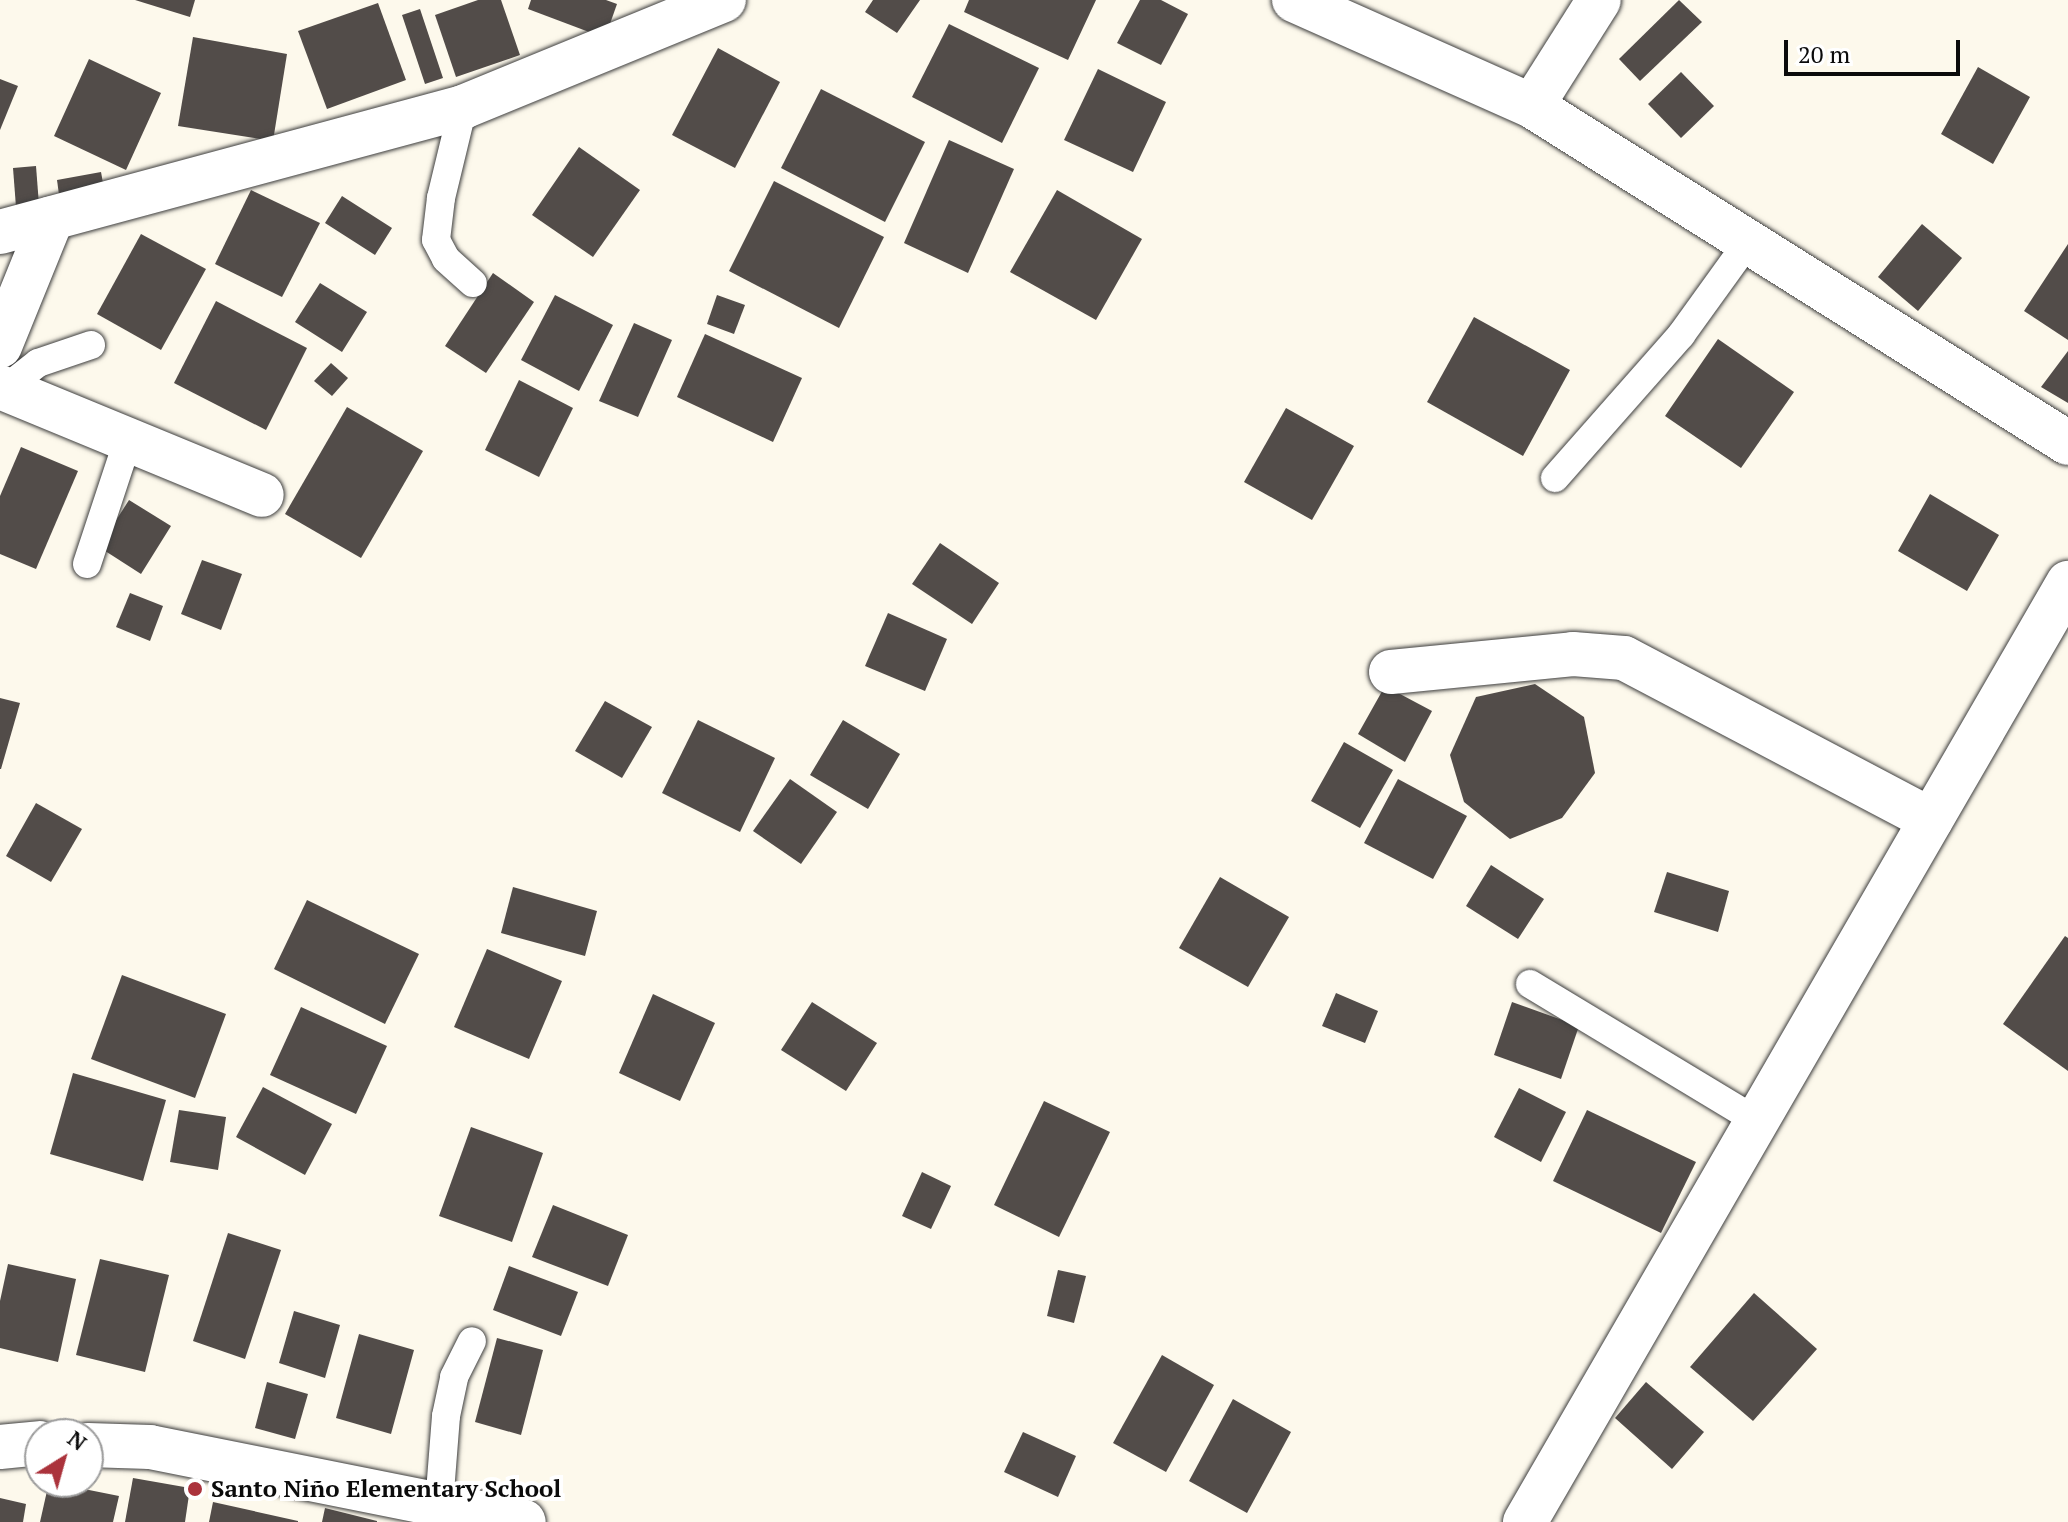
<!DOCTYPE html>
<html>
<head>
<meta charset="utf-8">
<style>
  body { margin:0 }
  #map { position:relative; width:2068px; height:1522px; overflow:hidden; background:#fdf9ec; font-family:"PT Serif",serif }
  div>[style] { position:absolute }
  .building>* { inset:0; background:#524c49 }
  .roads { filter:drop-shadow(0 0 2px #3e3e3e) drop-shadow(0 0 2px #3e3e3e) }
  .lane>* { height:28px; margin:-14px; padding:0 14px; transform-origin:14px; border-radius:14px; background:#fff }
  .street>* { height:44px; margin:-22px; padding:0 22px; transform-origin:22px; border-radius:22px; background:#fff }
  .dots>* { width:22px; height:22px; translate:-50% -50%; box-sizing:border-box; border:4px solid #fff; border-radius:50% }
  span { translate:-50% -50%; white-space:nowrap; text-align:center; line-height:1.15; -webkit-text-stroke:8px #fff; paint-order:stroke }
  .poi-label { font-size:24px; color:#0b0b0b; font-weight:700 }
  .left { translate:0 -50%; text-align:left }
  .north { position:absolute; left:24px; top:1418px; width:80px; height:80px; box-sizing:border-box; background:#fff; border:2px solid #9d9d9d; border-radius:50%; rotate:37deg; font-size:22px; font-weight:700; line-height:32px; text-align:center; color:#0b0b0b }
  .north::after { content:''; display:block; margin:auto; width:28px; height:36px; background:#ab333c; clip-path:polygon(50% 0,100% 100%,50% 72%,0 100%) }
  .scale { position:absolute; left:1784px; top:40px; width:176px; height:36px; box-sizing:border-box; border:4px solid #0b0b0b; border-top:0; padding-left:10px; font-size:24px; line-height:28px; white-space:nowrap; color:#0b0b0b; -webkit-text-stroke:6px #fff; paint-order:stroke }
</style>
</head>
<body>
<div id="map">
  <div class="building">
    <div style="clip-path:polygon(135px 0,195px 0,190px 17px)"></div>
    <div style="clip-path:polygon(478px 0,501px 0,520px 55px,456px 77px,435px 15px)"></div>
    <div style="clip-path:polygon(531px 0,606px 0,617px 4px,605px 38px,528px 9px)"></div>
    <div style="clip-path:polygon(873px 0,920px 0,897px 33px,865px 12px)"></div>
    <div style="clip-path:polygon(969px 0,1096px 0,1068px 60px,964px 12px)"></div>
    <div style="clip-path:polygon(1140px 0,1161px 0,1188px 14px,1161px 65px,1117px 43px)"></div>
    <div style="clip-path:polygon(1679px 0,1702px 22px,1640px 81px,1619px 59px)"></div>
    <div style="clip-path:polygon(378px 3px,406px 80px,327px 109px,298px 31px)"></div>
    <div style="clip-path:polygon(420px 9px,443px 78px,425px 84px,402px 15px)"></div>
    <div style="clip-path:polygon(949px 24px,1039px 68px,1002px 143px,912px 97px)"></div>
    <div style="clip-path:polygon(193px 37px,287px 54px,273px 141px,178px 126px)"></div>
    <div style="clip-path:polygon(718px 48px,780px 82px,735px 168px,672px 135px)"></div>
    <div style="clip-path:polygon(89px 59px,161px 93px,126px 170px,54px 136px)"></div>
    <div style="clip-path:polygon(1978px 67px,2030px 97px,1993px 164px,1941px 134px)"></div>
    <div style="clip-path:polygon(1098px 69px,1166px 102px,1133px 172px,1064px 140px)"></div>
    <div style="clip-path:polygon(1681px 72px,1714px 106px,1681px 138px,1648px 104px)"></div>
    <div style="clip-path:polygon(0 79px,18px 86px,0 130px)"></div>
    <div style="clip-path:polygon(821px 89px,925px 142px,885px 222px,781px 168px)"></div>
    <div style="clip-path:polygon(949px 140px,1014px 169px,968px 273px,904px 243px)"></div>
    <div style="clip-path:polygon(579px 147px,640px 190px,593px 257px,532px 215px)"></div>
    <div style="clip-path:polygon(36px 166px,39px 205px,16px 207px,13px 168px)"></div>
    <div style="clip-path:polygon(101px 172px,105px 194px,60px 202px,57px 180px)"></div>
    <div style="clip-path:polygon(774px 181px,884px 237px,839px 328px,729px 271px)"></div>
    <div style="clip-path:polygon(251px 190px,320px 223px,282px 297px,215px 264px)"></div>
    <div style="clip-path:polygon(1057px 190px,1142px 239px,1096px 320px,1010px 272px)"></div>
    <div style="clip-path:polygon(342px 196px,392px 228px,375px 255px,325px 223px)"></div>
    <div style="clip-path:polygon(1922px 224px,1962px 258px,1918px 311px,1878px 277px)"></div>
    <div style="clip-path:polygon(141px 234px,206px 269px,161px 350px,97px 314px)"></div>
    <div style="clip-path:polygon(2068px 244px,2068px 340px,2024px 311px)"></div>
    <div style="clip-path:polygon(493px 273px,534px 302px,486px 373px,445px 346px)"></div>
    <div style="clip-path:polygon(320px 283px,367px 312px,342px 352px,295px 322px)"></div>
    <div style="clip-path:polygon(555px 295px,613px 325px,579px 391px,521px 360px)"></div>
    <div style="clip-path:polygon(717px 295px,745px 305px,734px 334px,707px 324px)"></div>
    <div style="clip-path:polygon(216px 301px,307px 348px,266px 430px,174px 383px)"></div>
    <div style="clip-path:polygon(1474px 317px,1570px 370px,1523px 456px,1427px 402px)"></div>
    <div style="clip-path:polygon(634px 323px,672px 340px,638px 417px,599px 401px)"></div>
    <div style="clip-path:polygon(705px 334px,802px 378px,773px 442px,677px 397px)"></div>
    <div style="clip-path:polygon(1718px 339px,1794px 392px,1741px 468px,1665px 416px)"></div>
    <div style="clip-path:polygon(2068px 351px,2068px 403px,2041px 387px)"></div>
    <div style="clip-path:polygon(331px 363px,348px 378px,332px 396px,314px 381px)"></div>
    <div style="clip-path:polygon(519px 380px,573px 408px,539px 477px,485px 450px)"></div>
    <div style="clip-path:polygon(347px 407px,423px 451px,361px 558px,285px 514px)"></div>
    <div style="clip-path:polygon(1286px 408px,1354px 446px,1312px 520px,1244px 482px)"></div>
    <div style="clip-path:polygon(21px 447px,78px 471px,36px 569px,0 554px,0 496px)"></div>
    <div style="clip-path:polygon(1930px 494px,1999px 535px,1967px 591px,1898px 551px)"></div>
    <div style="clip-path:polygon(129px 500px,171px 526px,141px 574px,99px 547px)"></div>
    <div style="clip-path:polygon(940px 543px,999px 583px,972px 624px,912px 584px)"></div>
    <div style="clip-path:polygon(202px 560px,242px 574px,221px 630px,181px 614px)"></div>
    <div style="clip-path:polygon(130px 593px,163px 606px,150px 641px,116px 627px)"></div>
    <div style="clip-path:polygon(888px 613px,947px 639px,925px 691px,865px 666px)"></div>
    <div style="clip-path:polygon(1535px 684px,1584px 717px,1595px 773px,1562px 818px,1510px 839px,1464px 802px,1450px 755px,1476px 697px)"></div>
    <div style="clip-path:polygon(1385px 686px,1432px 711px,1405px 762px,1358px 734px)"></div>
    <div style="clip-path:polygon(0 698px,20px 703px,1px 769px,0 769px)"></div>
    <div style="clip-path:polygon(605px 701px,652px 727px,622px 778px,575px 751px)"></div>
    <div style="clip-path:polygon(698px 720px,775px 758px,740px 832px,662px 793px)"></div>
    <div style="clip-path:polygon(843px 720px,900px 754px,868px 809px,810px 775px)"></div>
    <div style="clip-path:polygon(1344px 742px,1393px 770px,1360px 828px,1311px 801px)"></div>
    <div style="clip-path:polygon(790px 779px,837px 812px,801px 864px,753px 831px)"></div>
    <div style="clip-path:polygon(1398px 779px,1467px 816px,1433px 879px,1364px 843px)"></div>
    <div style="clip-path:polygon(36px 803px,82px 829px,51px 882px,6px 856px)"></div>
    <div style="clip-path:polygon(1491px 865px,1544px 899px,1518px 939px,1466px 906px)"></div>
    <div style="clip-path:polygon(1667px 872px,1729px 891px,1718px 932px,1654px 912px)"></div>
    <div style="clip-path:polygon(1220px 877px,1289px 917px,1248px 987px,1179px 948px)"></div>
    <div style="clip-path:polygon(513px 887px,597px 911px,585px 956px,501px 933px)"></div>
    <div style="clip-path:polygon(307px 900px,419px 954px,385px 1024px,274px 969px)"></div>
    <div style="clip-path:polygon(2065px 936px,2068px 938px,2068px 1071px,2003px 1024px)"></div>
    <div style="clip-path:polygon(487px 949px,562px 981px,529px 1059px,454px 1027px)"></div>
    <div style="clip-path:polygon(122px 975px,226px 1014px,195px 1098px,91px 1059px)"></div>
    <div style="clip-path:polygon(1336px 993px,1378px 1011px,1365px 1043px,1322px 1026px)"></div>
    <div style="clip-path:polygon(653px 994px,715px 1023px,680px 1101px,619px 1073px)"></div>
    <div style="clip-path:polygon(812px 1002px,877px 1043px,846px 1091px,781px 1050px)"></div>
    <div style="clip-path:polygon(1512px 1002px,1579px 1026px,1561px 1079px,1494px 1055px)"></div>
    <div style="clip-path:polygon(301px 1007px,387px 1046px,356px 1114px,270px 1075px)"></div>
    <div style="clip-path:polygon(73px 1073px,166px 1100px,143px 1181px,50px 1154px)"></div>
    <div style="clip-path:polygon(263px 1087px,332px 1124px,305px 1175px,236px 1137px)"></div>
    <div style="clip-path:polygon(1519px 1088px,1566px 1112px,1541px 1162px,1494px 1137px)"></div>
    <div style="clip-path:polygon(1044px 1101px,1110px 1132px,1059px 1237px,994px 1205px)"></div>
    <div style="clip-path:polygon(179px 1110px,226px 1117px,218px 1170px,170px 1162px)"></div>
    <div style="clip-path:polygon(1587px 1110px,1696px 1162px,1661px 1233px,1553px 1181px)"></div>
    <div style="clip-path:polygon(471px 1127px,543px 1153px,512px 1242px,439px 1216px)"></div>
    <div style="clip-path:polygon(922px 1172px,951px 1186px,931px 1229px,902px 1216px)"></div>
    <div style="clip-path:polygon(553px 1205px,628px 1235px,608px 1286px,532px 1257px)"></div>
    <div style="clip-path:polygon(228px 1233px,281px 1250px,245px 1359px,193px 1341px)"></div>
    <div style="clip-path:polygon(100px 1259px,169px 1275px,145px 1372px,76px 1355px)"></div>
    <div style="clip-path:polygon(8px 1264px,76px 1279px,58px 1362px,0 1348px,0 1301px)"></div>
    <div style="clip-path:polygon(509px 1266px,578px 1292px,561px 1336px,493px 1310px)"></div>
    <div style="clip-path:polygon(1058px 1270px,1086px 1276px,1074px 1323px,1047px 1316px)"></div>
    <div style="clip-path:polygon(1754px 1293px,1817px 1349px,1753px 1421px,1690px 1367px)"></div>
    <div style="clip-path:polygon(294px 1311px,340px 1325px,325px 1378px,279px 1363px)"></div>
    <div style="clip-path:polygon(359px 1334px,414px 1350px,391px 1434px,336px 1418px)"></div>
    <div style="clip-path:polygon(497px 1338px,543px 1350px,521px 1435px,475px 1422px)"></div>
    <div style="clip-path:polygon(1162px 1355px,1214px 1385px,1166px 1472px,1113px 1443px)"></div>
    <div style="clip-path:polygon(267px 1382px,308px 1394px,295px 1439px,255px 1428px)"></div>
    <div style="clip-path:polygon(1646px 1382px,1704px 1432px,1672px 1469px,1615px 1418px)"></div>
    <div style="clip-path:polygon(1233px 1399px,1291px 1432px,1247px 1513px,1189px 1481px)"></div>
    <div style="clip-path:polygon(1023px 1432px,1076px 1456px,1058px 1497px,1004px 1472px)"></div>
    <div style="clip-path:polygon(133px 1478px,190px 1488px,185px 1522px,125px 1522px)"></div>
    <div style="clip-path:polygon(49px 1482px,119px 1496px,113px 1522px,40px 1522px)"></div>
    <div style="clip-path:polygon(0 1498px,26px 1504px,23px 1522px,0 1522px)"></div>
    <div style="clip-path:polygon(213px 1502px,298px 1521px,298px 1522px,209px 1522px)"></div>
    <div style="clip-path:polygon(325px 1508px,377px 1521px,377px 1522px,322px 1522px)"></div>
  </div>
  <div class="roads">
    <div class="lane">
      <div style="left:463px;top:107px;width:94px;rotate:103.6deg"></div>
      <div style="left:441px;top:198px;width:42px;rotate:96.8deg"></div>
      <div style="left:436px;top:240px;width:21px;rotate:62deg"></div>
      <div style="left:446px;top:259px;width:36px;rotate:42deg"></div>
      <div style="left:5px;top:389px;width:42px;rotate:-38.2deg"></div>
      <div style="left:38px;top:363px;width:56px;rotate:-18.8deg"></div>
      <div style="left:1555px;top:478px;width:191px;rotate:-48.6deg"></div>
      <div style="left:1681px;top:335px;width:115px;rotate:-54.2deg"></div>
      <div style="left:87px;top:564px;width:131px;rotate:-71.7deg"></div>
      <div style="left:1530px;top:984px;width:265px;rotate:31.1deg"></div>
      <div style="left:439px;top:1505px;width:89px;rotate:-85.5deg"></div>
      <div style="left:446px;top:1416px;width:40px;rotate:-78deg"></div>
      <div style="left:454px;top:1377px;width:40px;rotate:-63.4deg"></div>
    </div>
    <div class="street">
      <div style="left:1294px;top:0;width:261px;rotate:24deg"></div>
      <div style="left:1532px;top:106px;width:633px;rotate:32.16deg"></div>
      <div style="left:1532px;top:106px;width:125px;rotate:-57.7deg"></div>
      <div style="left:0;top:232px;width:480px;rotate:-15.1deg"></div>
      <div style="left:463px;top:107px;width:282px;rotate:-22.3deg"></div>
      <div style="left:0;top:346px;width:138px;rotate:-67.9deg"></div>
      <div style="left:0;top:387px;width:283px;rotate:22.4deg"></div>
      <div style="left:1391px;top:672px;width:183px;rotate:-5.6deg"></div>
      <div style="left:1573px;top:654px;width:51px;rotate:4.5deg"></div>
      <div style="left:1624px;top:658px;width:347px;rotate:27.8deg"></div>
      <div style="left:88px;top:1445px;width:62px;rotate:1.8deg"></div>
      <div style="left:150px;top:1447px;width:381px;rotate:11.3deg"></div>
      <div style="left:0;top:1447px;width:40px;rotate:-5.7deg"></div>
      <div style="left:1525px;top:1522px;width:1085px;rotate:-59.96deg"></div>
    </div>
  </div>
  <div class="dots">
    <div style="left:195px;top:1489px;background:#ab333c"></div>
  </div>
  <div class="poi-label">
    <span class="left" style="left:211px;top:1489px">Santo Niño Elementary School</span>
  </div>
  <div class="north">N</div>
  <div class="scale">20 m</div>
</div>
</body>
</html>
